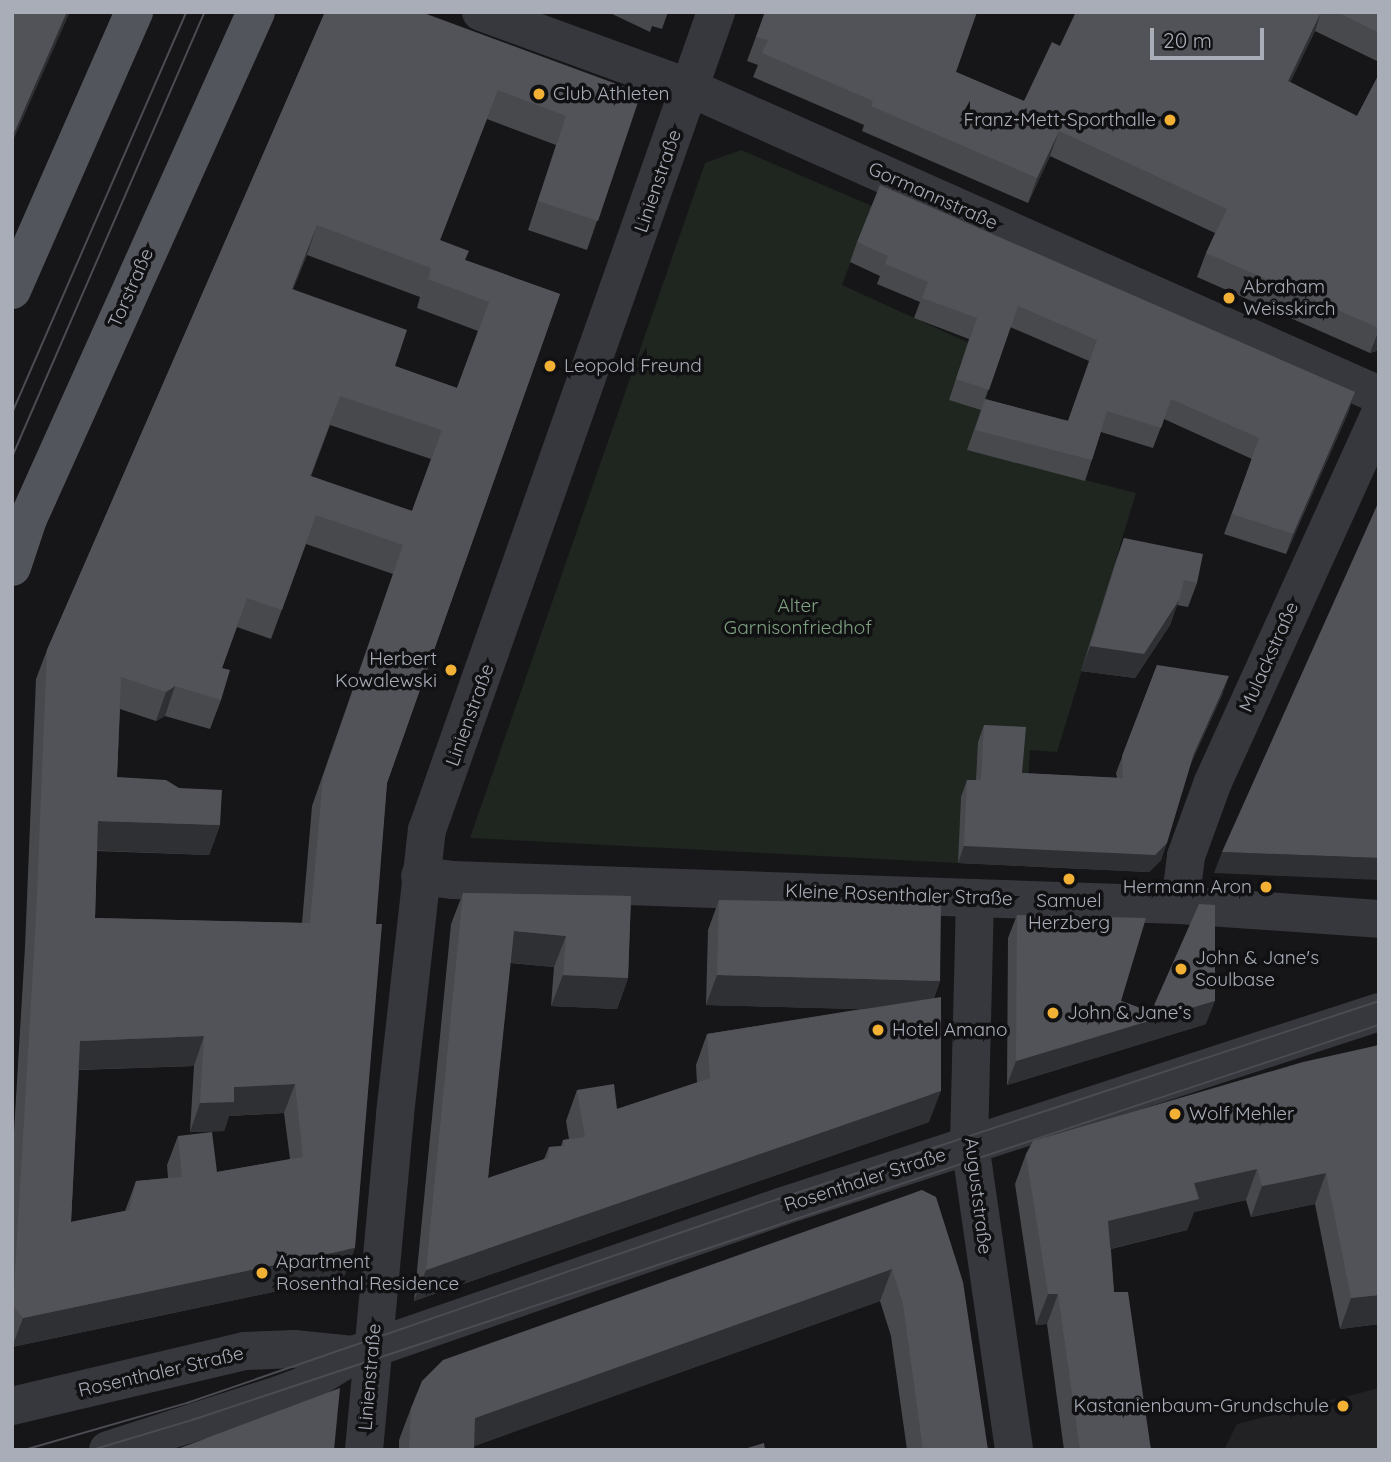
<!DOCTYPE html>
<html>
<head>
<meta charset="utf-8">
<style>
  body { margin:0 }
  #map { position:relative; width:1391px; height:1462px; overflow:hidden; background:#161618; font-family:Quicksand,sans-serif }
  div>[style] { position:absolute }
  .built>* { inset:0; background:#222225 }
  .green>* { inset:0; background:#1e261f }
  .minor>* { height:38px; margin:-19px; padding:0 19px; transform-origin:19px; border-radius:19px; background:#37383d }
  .major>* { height:38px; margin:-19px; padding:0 19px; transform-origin:19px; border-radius:19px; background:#53555c }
  .tram>* { height:2px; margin:-1px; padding:0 1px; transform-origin:1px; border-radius:1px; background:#4a4c52 }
  .wall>* { inset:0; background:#47494d }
  .shaded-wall>* { inset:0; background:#2f3033 }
  .building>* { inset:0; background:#525359 }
  .dots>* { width:19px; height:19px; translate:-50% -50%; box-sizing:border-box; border:4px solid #111113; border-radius:50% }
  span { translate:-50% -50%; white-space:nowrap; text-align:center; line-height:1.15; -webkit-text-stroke:7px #111113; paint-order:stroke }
  .poi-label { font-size:19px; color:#a8adb8 }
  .left { translate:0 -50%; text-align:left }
  .right { translate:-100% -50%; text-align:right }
  .street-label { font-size:19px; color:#a8adb8 }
  .park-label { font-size:19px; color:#7fa381 }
  .frame { position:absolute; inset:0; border:14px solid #a8adb8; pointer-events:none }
  .scale { position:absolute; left:1150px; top:28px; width:114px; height:32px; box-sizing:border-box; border:4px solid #a8adb8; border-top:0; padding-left:9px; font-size:21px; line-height:24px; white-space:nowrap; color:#a8adb8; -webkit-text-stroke:5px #111113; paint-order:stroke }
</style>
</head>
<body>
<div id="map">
  <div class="built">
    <div style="clip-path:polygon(1379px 1388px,1379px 1450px,1224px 1450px,1237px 1424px)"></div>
  </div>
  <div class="green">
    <div style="clip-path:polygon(741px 150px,872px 206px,842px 285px,1000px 357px,968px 450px,1136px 493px,1057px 752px,1030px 750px,1027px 799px,958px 863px,470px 838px,705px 163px)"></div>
  </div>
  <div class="minor">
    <div style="left:481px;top:12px;width:222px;rotate:20deg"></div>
    <div style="left:690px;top:88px;width:754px;rotate:24.02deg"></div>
    <div style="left:420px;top:876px;width:32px;rotate:7deg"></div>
    <div style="left:452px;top:880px;width:728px;rotate:1.97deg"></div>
    <div style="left:1180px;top:905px;width:199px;rotate:4deg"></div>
    <div style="left:975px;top:898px;width:239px;rotate:91.4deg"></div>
    <div style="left:969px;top:1137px;width:316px;rotate:81.8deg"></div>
    <div style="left:1180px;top:905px;width:49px;rotate:-83deg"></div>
    <div style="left:1186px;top:856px;width:79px;rotate:-70deg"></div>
    <div style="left:1213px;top:782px;width:402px;rotate:-65.6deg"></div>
    <div style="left:12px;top:1406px;width:239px;rotate:-13.3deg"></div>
    <div style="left:245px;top:1351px;width:49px;rotate:-2.3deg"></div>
    <div style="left:294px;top:1349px;width:59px;rotate:5.8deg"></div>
    <div style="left:108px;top:1450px;width:185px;rotate:-17.9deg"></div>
    <div style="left:284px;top:1393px;width:22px;rotate:-21deg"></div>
    <div style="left:305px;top:1385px;width:57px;rotate:-32deg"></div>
    <div style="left:353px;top:1355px;width:452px;rotate:-19.1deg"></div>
    <div style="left:780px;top:1207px;width:630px;rotate:-18.03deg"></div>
    <div style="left:364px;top:1450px;width:337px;rotate:-84.7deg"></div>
    <div style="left:395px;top:1114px;width:286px;rotate:-83.6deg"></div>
    <div style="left:427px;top:830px;width:868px;rotate:-70.54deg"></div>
  </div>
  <div class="major">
    <div style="left:12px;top:290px;width:304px;rotate:-66.3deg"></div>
    <div style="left:12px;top:567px;width:51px;rotate:-71.6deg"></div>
    <div style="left:28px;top:519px;width:556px;rotate:-65.79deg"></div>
  </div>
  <div class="tram">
    <div style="left:12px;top:413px;width:437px;rotate:-66.5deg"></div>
    <div style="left:12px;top:457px;width:485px;rotate:-66.6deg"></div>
    <div style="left:24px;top:1450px;width:170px;rotate:-16.1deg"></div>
    <div style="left:187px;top:1403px;width:625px;rotate:-19.04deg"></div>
    <div style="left:778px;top:1199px;width:633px;rotate:-18.23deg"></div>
    <div style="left:92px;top:1450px;width:104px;rotate:-16.7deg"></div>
    <div style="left:192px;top:1420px;width:1251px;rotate:-18.41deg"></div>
  </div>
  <div class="wall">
    <div style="clip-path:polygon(evenodd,325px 12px,641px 93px,587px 250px,528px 230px,556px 145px,487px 119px,440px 240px,465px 260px,560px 294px,387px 783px,344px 1277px,12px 1347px,12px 1165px,25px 947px,36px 679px,47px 650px,325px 12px,307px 255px,420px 297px,417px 308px,478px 331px,457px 388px,395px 366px,293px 289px,307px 255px,325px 12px,330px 425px,431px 459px,412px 511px,311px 476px,330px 425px,325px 12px,306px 544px,393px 574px,312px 806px,302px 923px,95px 918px,97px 851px,209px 855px,220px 825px,117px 777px,120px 709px,156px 721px,165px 716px,210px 729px,221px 700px,222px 668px,237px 627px,271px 639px,306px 544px,325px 12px,194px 1066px,190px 1132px,224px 1131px,229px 1116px,284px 1113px,290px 1159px,217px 1172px,178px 1136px,167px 1165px,168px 1178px,136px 1181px,125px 1211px,71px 1222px,79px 1070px,194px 1066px)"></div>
    <div style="clip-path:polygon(608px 12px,668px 12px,662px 29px,652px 26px,650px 32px)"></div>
    <div style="clip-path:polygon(765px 12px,956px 72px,1024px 101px,1060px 46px,1076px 12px,1379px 12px,1379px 62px,1315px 31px,1290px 82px,1357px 116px,1379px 74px,1379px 350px,1370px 353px,1197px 277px,1206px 253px,1215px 233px,1050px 156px,1028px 203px,862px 131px,864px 125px,753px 77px,758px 65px,747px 61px)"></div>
    <div style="clip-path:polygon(evenodd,857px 242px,1355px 392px,1348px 413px,1286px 554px,1224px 534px,1252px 459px,1164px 419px,1153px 448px,1101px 432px,1085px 481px,967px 450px,981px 410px,949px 400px,969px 339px,914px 318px,920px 302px,877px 284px,880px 276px,850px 262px,857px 242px,1010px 327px,1089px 361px,1068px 421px,985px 399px,1010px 327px)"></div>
    <div style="clip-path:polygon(1124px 538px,1197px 583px,1188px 607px,1177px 605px,1170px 625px,1135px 678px,1081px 671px,1115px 563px)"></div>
    <div style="clip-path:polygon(1157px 665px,1223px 693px,1191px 763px,1161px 860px,1149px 872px,958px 863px,961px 797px,967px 780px,976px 780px,978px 742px,984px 725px,1022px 773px,1117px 778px,1116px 773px)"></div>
    <div style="clip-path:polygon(463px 893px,631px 896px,628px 978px,617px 1009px,551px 1006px,554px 967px,510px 963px,488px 1178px,544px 1159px,549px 1147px,561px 1146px,563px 1140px,569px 1139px,566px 1121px,577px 1090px,617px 1109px,697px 1083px,696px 1065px,707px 1034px,861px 1009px,706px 1005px,708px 930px,719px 900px,940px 981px,934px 998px,929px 1122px,414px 1301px,451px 924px)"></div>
    <div style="clip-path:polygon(1017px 915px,1121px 1001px,1151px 1012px,1206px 1024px,1007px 1085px,1008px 938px)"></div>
    <div style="clip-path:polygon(1379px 1045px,1379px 1324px,1340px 1329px,1315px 1204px,1251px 1217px,1246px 1200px,1194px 1212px,1187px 1230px,1111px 1249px,1114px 1292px,1151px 1450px,1064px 1450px,1047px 1324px,1036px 1325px,1015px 1184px,1026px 1154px)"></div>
    <div style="clip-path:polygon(922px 1190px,988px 1450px,907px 1450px,891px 1336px,880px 1301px,474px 1446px,474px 1450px,399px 1450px,399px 1440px,411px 1408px)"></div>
  </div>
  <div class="shaded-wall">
    <div style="clip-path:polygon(67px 12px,70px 12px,12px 143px,12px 138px)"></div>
    <div style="clip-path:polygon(1321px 12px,1315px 31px,1279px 106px,1288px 81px)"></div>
    <div style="clip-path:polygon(498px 90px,487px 119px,429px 269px,440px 240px)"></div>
    <div style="clip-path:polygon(1059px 131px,1050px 156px,1028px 203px,1037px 178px)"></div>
    <div style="clip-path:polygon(317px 225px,307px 255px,281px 318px,292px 289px)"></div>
    <div style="clip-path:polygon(1379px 330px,1379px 350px,1370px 353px)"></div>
    <div style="clip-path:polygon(1355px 392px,1348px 413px,1286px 554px,1293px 534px)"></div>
    <div style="clip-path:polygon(1179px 600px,1170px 625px,1135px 678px,1081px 671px,1090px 646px)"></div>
    <div style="clip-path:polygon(1229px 676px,1223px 693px,1188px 770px,1194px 753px)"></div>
    <div style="clip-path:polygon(175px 686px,165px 716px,156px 721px,166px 692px)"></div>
    <div style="clip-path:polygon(98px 821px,220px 825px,209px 855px,88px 850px)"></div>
    <div style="clip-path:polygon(1167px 843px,1161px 860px,1149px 872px,958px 863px,964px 846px)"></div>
    <div style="clip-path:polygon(1222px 852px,1379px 858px,1379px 880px,1214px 873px)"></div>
    <div style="clip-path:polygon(514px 931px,566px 936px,554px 967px,502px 962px)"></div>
    <div style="clip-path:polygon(563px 975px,628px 978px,617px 1009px,551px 1006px)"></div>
    <div style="clip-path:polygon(717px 975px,940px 981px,929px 1011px,706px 1005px)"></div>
    <div style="clip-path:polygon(1215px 1001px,1206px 1024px,1007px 1085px,1016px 1061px)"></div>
    <div style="clip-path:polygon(204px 1036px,194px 1066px,70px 1070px,80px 1041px)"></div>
    <div style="clip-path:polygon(295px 1084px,284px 1113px,229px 1116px,224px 1131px,190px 1132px,200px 1103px,234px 1087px)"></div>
    <div style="clip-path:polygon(941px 1091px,929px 1122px,414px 1301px,426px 1270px)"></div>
    <div style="clip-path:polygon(1257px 1169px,1246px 1200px,1194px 1212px,1187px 1230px,1097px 1252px,1108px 1221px,1194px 1183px)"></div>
    <div style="clip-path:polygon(1326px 1173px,1315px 1204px,1251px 1217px,1262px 1186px)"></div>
    <div style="clip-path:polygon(355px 1248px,344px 1277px,12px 1347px,23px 1318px)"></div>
    <div style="clip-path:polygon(892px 1269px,880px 1301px,463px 1450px,475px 1418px)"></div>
    <div style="clip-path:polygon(1048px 1294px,1058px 1294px,1047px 1324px,1036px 1325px)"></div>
    <div style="clip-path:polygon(1379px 1295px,1379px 1324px,1340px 1329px,1351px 1298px)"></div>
  </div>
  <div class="building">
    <div style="clip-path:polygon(12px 12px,67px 12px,12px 138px)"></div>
    <div style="clip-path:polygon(evenodd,325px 12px,421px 12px,641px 93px,598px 221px,538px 201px,566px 116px,498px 90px,440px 240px,469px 251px,465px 260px,560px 294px,387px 783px,376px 924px,382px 924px,355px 1248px,23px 1318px,13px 1306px,36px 918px,47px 650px,325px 12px,317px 225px,431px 268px,428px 279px,489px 302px,457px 388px,395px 366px,407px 330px,292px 289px,317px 225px,325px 12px,340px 396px,442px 430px,412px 511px,310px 476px,340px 396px,325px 12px,316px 515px,403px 545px,323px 777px,310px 923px,95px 918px,98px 821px,220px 825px,222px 790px,179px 788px,166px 780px,117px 777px,121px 677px,166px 692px,175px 686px,221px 700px,230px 670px,222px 668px,247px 598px,282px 610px,316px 515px,325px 12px,204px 1036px,200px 1103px,234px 1102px,234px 1087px,295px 1084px,303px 1157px,217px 1172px,212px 1132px,178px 1136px,182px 1177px,136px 1181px,129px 1210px,71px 1222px,80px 1041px,204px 1036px)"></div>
    <div style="clip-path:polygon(765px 12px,977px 12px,956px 72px,1024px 101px,1052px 42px,1060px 46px,1076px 12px,1321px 12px,1288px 81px,1357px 116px,1379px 74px,1379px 328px,1206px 253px,1227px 209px,1059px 131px,1037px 178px,871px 106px,873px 101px,762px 53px,768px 40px,756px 37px)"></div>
    <div style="clip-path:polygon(1337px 12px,1379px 12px,1379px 33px)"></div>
    <div style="clip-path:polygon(880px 185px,1355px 392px,1293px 534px,1232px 514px,1259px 438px,1171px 399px,1161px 428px,1107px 411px,1092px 460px,975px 430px,985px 399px,1068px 421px,1097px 340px,1018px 306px,989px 390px,956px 379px,977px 318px,922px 298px,928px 282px,885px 264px,888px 256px,857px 242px)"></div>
    <div style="clip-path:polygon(1379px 501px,1379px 858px,1222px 852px)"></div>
    <div style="clip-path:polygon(1124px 538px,1203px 554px,1197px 583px,1184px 580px,1179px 600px,1144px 654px,1090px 646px)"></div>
    <div style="clip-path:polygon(1157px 665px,1229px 676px,1194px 753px,1167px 843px,1155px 855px,964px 846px,967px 780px,981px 780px,984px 725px,1026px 727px,1022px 773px,1123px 778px,1122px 756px)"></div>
    <div style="clip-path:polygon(463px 893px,631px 896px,628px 978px,563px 975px,566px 936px,514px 931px,488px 1178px,548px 1158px,549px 1147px,564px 1146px,563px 1140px,585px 1137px,577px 1090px,614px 1084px,617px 1109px,710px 1078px,707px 1034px,941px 997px,941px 1091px,426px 1270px)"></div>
    <div style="clip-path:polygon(719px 900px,941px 904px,940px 981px,717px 975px)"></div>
    <div style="clip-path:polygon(1199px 904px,1215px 905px,1215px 1001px,1016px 1061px,1017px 915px,1146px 918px,1121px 1001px,1151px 1012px)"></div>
    <div style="clip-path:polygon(1379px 1045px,1379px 1295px,1351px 1298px,1326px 1173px,1262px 1186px,1257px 1169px,1194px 1183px,1199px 1199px,1108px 1221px,1114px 1292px,1128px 1292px,1151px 1450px,1080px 1450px,1058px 1294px,1048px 1294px,1026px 1154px,1033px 1141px,1303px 1062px)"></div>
    <div style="clip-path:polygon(922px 1190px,936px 1197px,963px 1282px,988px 1450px,923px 1450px,903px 1304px,892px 1269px,475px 1418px,474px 1450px,409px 1450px,411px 1408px,422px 1381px,443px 1360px)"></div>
    <div style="clip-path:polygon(340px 1388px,334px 1450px,176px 1450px,180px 1448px)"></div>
    <div style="clip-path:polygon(764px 1443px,765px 1450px,741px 1450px)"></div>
  </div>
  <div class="dots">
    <div style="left:539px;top:94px;background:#f2b134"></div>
    <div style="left:1170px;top:120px;background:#f2b134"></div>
    <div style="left:1229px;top:298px;background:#f2b134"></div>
    <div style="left:550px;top:366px;background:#f2b134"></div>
    <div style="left:451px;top:670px;background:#f2b134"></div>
    <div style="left:1069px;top:879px;background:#f2b134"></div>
    <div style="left:1266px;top:887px;background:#f2b134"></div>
    <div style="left:1181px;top:969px;background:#f2b134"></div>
    <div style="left:1053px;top:1013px;background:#f2b134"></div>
    <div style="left:878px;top:1030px;background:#f2b134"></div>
    <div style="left:1175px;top:1114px;background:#f2b134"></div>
    <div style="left:262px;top:1273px;background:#f2b134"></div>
    <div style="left:1343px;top:1406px;background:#f2b134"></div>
  </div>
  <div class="poi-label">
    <span class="left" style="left:553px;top:94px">Club Athleten</span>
    <span class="right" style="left:1156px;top:120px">Franz-Mett-Sporthalle</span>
    <span class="left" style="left:1243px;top:298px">Abraham<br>Weisskirch</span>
    <span class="left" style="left:564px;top:366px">Leopold Freund</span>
    <span class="right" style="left:437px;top:670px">Herbert<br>Kowalewski</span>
    <span class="right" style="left:1252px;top:887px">Hermann Aron</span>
    <span style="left:1069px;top:912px">Samuel<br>Herzberg</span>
    <span class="left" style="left:1195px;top:969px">John &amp; Jane's<br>Soulbase</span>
    <span class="left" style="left:1067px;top:1013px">John &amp; Jane‘s</span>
    <span class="left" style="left:892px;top:1030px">Hotel Amano</span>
    <span class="left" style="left:1189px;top:1114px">Wolf Mehler</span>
    <span class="left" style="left:276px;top:1273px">Apartment<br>Rosenthal Residence</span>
    <span class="right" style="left:1329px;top:1406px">Kastanienbaum-Grundschule</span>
  </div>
  <div class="street-label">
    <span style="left:658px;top:181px;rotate:-71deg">Linienstraße</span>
    <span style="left:933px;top:196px;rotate:24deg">Gormannstraße</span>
    <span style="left:131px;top:288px;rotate:-66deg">Torstraße</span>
    <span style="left:1269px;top:657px;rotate:-66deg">Mulackstraße</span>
    <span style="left:470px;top:715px;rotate:-70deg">Linienstraße</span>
    <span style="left:899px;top:895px;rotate:2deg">Kleine Rosenthaler Straße</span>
    <span style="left:865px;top:1180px;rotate:-18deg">Rosenthaler Straße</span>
    <span style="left:978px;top:1196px;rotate:83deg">Auguststraße</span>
    <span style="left:161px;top:1372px;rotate:-13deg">Rosenthaler Straße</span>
    <span style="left:370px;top:1377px;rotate:-85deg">Linienstraße</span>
  </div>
  <div class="park-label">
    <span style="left:798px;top:617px">Alter<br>Garnisonfriedhof</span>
  </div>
  <div class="frame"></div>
  <div class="scale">20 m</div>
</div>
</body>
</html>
